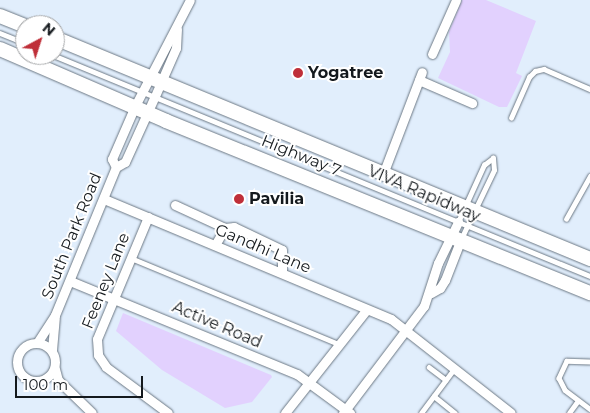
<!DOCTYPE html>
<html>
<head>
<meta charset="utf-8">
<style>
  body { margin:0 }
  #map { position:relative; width:590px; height:413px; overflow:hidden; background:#e1eefc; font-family:Montserrat,sans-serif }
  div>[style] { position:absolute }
  .green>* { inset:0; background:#e2d1fe }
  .roads { filter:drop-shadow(0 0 1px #6c7884) drop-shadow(0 0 1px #6c7884) }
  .lane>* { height:4.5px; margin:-2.25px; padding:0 2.25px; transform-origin:2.25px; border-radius:2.25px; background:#fff }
  .street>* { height:9px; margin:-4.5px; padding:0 4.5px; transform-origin:4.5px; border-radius:4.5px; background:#fff }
  .street>.ring { margin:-4.5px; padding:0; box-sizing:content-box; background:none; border:9px solid #fff; border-radius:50% }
  .primary>* { height:14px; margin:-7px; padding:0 7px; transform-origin:7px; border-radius:7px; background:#fff }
  .dots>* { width:14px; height:14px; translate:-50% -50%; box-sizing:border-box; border:2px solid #fff; border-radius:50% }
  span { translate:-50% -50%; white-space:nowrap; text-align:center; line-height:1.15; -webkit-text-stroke:4px #fff; paint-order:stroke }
  .poi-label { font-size:16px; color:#14191d; font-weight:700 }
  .left { translate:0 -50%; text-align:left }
  .street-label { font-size:16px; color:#14191d }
  .north { position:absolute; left:15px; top:15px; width:50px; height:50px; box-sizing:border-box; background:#fff; border:1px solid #a1a3a5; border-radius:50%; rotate:40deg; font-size:14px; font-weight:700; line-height:20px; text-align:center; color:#14191d }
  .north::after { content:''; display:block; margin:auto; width:18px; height:22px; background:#bf2f39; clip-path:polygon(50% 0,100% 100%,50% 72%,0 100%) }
  .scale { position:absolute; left:15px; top:376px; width:128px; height:22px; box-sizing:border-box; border:2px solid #14191d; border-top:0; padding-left:6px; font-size:15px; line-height:18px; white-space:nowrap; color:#14191d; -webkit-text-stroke:4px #fff; paint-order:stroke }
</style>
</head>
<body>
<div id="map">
  <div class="green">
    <div style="clip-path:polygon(462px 0,486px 0,536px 21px,516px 73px,522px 76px,507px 107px,499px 107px,438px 78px,450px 52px,449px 32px)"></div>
    <div style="clip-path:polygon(123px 313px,271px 375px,272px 377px,252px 402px,225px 408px,162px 370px,116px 331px)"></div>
  </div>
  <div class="roads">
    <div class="lane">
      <div style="left:0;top:33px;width:27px;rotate:22deg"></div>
      <div style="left:53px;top:55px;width:581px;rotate:22.37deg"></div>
      <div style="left:511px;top:118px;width:45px;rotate:-66.3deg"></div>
      <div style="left:529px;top:77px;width:8px;rotate:-45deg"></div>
      <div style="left:535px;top:71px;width:9px;rotate:-13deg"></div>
      <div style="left:544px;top:69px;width:50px;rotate:23.5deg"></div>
      <div style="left:566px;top:219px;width:49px;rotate:-60.8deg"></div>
      <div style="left:458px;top:222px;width:63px;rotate:-65.5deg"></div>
      <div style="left:484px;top:165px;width:11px;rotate:-38deg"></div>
      <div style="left:461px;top:239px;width:76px;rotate:-64.4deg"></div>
      <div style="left:494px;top:170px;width:12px;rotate:-95deg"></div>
      <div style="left:131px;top:258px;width:225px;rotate:22.5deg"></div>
      <div style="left:590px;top:362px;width:23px;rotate:-178deg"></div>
      <div style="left:567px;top:361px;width:19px;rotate:115deg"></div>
      <div style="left:559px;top:378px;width:13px;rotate:63deg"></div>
      <div style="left:565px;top:390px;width:31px;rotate:37deg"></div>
      <div style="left:429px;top:367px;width:21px;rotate:37deg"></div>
      <div style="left:434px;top:396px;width:27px;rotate:39deg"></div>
      <div style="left:421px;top:413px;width:55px;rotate:-53.1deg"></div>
      <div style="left:569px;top:413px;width:14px;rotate:-54deg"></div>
    </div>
    <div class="street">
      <div style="left:432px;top:54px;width:59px;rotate:-66deg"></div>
      <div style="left:419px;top:80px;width:58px;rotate:23.5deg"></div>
      <div style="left:116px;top:167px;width:9px;rotate:-117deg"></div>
      <div style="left:112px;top:159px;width:58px;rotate:-66.5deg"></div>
      <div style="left:135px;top:106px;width:119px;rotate:-62.6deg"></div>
      <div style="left:383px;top:174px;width:109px;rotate:-69.1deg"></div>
      <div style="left:104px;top:199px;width:311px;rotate:22.7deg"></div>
      <div style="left:391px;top:319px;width:152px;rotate:38.1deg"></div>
      <div style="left:175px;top:205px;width:55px;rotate:24.7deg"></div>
      <div style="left:148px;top:217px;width:132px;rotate:112.7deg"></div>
      <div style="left:97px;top:339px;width:16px;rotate:86deg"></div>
      <div style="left:98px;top:355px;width:14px;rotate:56deg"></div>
      <div style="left:106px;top:367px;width:77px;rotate:36.6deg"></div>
      <div style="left:215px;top:245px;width:20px;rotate:-60deg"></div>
      <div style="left:225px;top:228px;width:9px;rotate:-6deg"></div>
      <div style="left:234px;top:227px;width:53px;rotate:25.6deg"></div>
      <div style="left:282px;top:250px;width:23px;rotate:90deg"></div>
      <div style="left:70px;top:281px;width:245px;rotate:22.3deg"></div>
      <div style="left:297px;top:374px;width:66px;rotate:36.3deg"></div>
      <div style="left:431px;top:293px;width:10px;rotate:-29deg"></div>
      <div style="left:440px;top:288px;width:9px;rotate:-58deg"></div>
      <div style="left:445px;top:280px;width:44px;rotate:-68.7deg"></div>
      <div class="ring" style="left:17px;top:343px;width:29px;height:29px"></div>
      <div style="left:37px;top:343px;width:33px;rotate:-57deg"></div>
      <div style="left:55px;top:315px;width:160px;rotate:-67.6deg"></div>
      <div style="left:116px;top:167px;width:10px;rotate:-29deg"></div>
      <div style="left:125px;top:162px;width:72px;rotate:-65.6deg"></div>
      <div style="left:155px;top:96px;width:52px;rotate:-66.4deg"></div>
      <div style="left:176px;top:48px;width:19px;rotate:-87deg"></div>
      <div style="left:52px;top:350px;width:32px;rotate:-85deg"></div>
      <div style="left:55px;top:369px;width:11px;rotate:75deg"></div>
      <div style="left:58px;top:380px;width:47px;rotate:44.1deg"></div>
      <div style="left:285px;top:413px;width:132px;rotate:-51.7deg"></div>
      <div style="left:343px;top:413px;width:134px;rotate:-52.9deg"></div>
      <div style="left:424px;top:306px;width:45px;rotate:-72deg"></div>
      <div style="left:438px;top:263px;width:46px;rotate:-64deg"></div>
    </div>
    <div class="primary">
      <div style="left:0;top:16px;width:27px;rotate:22deg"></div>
      <div style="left:55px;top:38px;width:579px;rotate:22.44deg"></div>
      <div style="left:0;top:49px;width:181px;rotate:23.4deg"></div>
      <div style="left:166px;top:121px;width:458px;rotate:22.1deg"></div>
    </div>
  </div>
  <div class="dots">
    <div style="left:298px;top:73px;background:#bf2f39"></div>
    <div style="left:239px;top:199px;background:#bf2f39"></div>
  </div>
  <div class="poi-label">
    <span class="left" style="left:308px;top:73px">Yogatree</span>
    <span class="left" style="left:249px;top:199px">Pavilia</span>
  </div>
  <div class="street-label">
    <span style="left:301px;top:156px;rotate:22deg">Highway 7</span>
    <span style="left:424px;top:194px;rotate:23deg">VIVA Rapidway</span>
    <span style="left:72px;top:236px;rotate:-68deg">South Park Road</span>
    <span style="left:263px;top:249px;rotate:23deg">Gandhi Lane</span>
    <span style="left:106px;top:281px;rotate:-68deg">Feeney Lane</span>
    <span style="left:217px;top:325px;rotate:23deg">Active Road</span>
  </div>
  <div class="north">N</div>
  <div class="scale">100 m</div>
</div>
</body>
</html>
